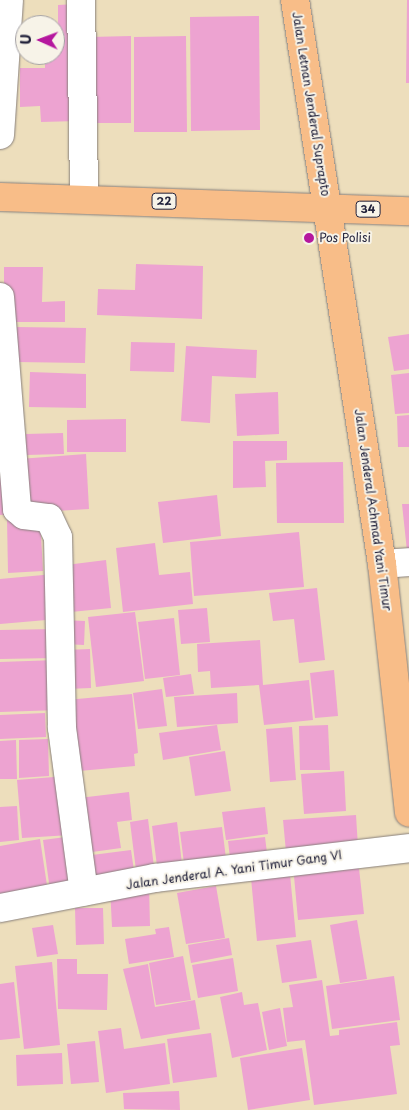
<!DOCTYPE html>
<html>
<head>
<meta charset="utf-8">
<style>
  body { margin:0 }
  #map { position:relative; width:409px; height:1110px; overflow:hidden; background:#eddebc; font-family:"Playpen Sans",sans-serif }
  div>[style] { position:absolute }
  .building>* { inset:0; background:#eda3d1 }
  .roads { filter:drop-shadow(0 0 1px #88807c) drop-shadow(0 0 1px #88807c) }
  .minor>* { height:28px; margin:-14px; padding:0 14px; transform-origin:14px; border-radius:14px; background:#fff }
  .major>* { height:28px; margin:-14px; padding:0 14px; transform-origin:14px; border-radius:14px; background:#f8bd88 }
  .highway>* { height:28px; margin:-14px; padding:0 14px; transform-origin:14px; border-radius:14px; background:#f8bd88 }
  .dots>* { width:14px; height:14px; translate:-50% -50%; box-sizing:border-box; border:2px solid #f7f3e8; border-radius:50% }
  span { translate:-50% -50%; white-space:nowrap; text-align:center; line-height:1.15; -webkit-text-stroke:4px #f7f3e8; paint-order:stroke }
  .shield-label span { padding:1px 4px; background:#f7f3e8; border:1px solid; border-radius:4px; -webkit-text-stroke-width:0 }
  .shield-label { font-size:11px; color:#22223b; font-weight:700 }
  .street-label { font-size:12px; color:#22223b }
  .poi-label { font-size:12px; color:#22223b }
  .left { translate:0 -50%; text-align:left }
  .north { position:absolute; left:15px; top:15px; width:50px; height:50px; box-sizing:border-box; background:#f7f3e8; border:1px solid #a29fa3; border-radius:50%; rotate:272deg; font-size:14px; font-weight:700; line-height:20px; text-align:center; color:#22223b }
  .north::after { content:''; display:block; margin:auto; width:18px; height:22px; background:#b5179e; clip-path:polygon(50% 0,100% 100%,50% 72%,0 100%) }
</style>
</head>
<body>
<div id="map">
  <div class="building">
    <div style="clip-path:polygon(407px 0,409px 0,409px 83px,406px 83px)"></div>
    <div style="clip-path:polygon(77px 4px,78px 121px,41px 122px,40px 106px,20px 107px,20px 68px,45px 68px,45px 55px,55px 55px,55px 25px,48px 23px,58px 23px,58px 5px)"></div>
    <div style="clip-path:polygon(259px 16px,260px 130px,191px 131px,190px 17px)"></div>
    <div style="clip-path:polygon(131px 36px,131px 123px,90px 123px,90px 37px)"></div>
    <div style="clip-path:polygon(186px 36px,187px 132px,134px 132px,134px 37px)"></div>
    <div style="clip-path:polygon(136px 264px,203px 266px,202px 319px,97px 315px,98px 289px,135px 290px)"></div>
    <div style="clip-path:polygon(4px 267px,43px 267px,42px 302px,65px 301px,65px 322px,4px 322px)"></div>
    <div style="clip-path:polygon(17px 327px,86px 328px,85px 363px,16px 362px)"></div>
    <div style="clip-path:polygon(409px 334px,409px 369px,394px 371px,388px 337px)"></div>
    <div style="clip-path:polygon(131px 342px,175px 343px,174px 372px,130px 371px)"></div>
    <div style="clip-path:polygon(186px 346px,257px 350px,256px 378px,212px 376px,210px 423px,181px 421px)"></div>
    <div style="clip-path:polygon(30px 372px,86px 374px,86px 408px,29px 407px)"></div>
    <div style="clip-path:polygon(409px 373px,409px 413px,395px 414px,391px 375px)"></div>
    <div style="clip-path:polygon(278px 392px,279px 434px,237px 436px,235px 394px)"></div>
    <div style="clip-path:polygon(409px 415px,409px 447px,398px 447px,397px 416px)"></div>
    <div style="clip-path:polygon(126px 419px,126px 452px,67px 452px,67px 420px)"></div>
    <div style="clip-path:polygon(63px 433px,64px 454px,26px 455px,26px 434px)"></div>
    <div style="clip-path:polygon(233px 441px,287px 441px,287px 460px,265px 461px,266px 487px,233px 488px)"></div>
    <div style="clip-path:polygon(86px 454px,89px 509px,22px 513px,19px 459px)"></div>
    <div style="clip-path:polygon(343px 462px,344px 523px,277px 523px,276px 463px)"></div>
    <div style="clip-path:polygon(7px 477px,12px 514px,0 515px,0 478px)"></div>
    <div style="clip-path:polygon(217px 495px,221px 536px,163px 543px,158px 502px)"></div>
    <div style="clip-path:polygon(402px 504px,409px 504px,409px 551px,407px 551px)"></div>
    <div style="clip-path:polygon(40px 518px,43px 571px,8px 573px,7px 519px)"></div>
    <div style="clip-path:polygon(299px 532px,304px 587px,194px 596px,190px 542px)"></div>
    <div style="clip-path:polygon(155px 543px,159px 575px,190px 572px,193px 604px,123px 612px,116px 548px)"></div>
    <div style="clip-path:polygon(106px 560px,111px 608px,71px 612px,66px 565px)"></div>
    <div style="clip-path:polygon(54px 574px,58px 619px,0 624px,0 579px)"></div>
    <div style="clip-path:polygon(317px 588px,325px 660px,299px 663px,294px 619px,273px 621px,269px 593px)"></div>
    <div style="clip-path:polygon(207px 608px,210px 642px,181px 644px,178px 610px)"></div>
    <div style="clip-path:polygon(135px 612px,144px 681px,96px 687px,88px 617px)"></div>
    <div style="clip-path:polygon(174px 618px,180px 675px,145px 679px,138px 622px)"></div>
    <div style="clip-path:polygon(63px 620px,85px 621px,84px 645px,63px 644px)"></div>
    <div style="clip-path:polygon(55px 629px,55px 658px,0 659px,0 630px)"></div>
    <div style="clip-path:polygon(260px 640px,263px 685px,309px 680px,313px 720px,264px 725px,259px 685px,211px 688px,210px 671px,198px 672px,197px 644px)"></div>
    <div style="clip-path:polygon(90px 649px,91px 688px,66px 689px,66px 650px)"></div>
    <div style="clip-path:polygon(57px 660px,59px 710px,0 712px,0 662px)"></div>
    <div style="clip-path:polygon(334px 670px,338px 716px,315px 718px,310px 673px)"></div>
    <div style="clip-path:polygon(191px 674px,194px 694px,166px 697px,163px 678px)"></div>
    <div style="clip-path:polygon(162px 689px,167px 726px,138px 729px,133px 693px)"></div>
    <div style="clip-path:polygon(237px 693px,238px 723px,177px 727px,174px 697px)"></div>
    <div style="clip-path:polygon(132px 694px,138px 753px,134px 754px,135px 766px,79px 771px,66px 700px)"></div>
    <div style="clip-path:polygon(45px 713px,46px 737px,0 739px,0 715px)"></div>
    <div style="clip-path:polygon(217px 725px,221px 750px,163px 760px,159px 733px)"></div>
    <div style="clip-path:polygon(328px 725px,330px 770px,300px 770px,299px 726px)"></div>
    <div style="clip-path:polygon(292px 727px,296px 780px,270px 782px,266px 729px)"></div>
    <div style="clip-path:polygon(48px 739px,49px 776px,19px 778px,19px 740px)"></div>
    <div style="clip-path:polygon(16px 740px,17px 779px,0 779px,0 741px)"></div>
    <div style="clip-path:polygon(225px 751px,231px 791px,195px 796px,189px 757px)"></div>
    <div style="clip-path:polygon(344px 771px,346px 811px,304px 814px,301px 774px)"></div>
    <div style="clip-path:polygon(66px 776px,70px 835px,22px 838px,17px 780px)"></div>
    <div style="clip-path:polygon(129px 792px,132px 820px,117px 822px,121px 848px,85px 853px,79px 798px)"></div>
    <div style="clip-path:polygon(17px 806px,19px 840px,0 842px,0 807px)"></div>
    <div style="clip-path:polygon(265px 807px,268px 834px,226px 840px,222px 812px)"></div>
    <div style="clip-path:polygon(356px 815px,358px 847px,286px 852px,283px 820px)"></div>
    <div style="clip-path:polygon(148px 819px,155px 875px,137px 878px,130px 822px)"></div>
    <div style="clip-path:polygon(177px 822px,183px 872px,158px 874px,152px 826px)"></div>
    <div style="clip-path:polygon(222px 827px,227px 866px,185px 871px,180px 832px)"></div>
    <div style="clip-path:polygon(73px 836px,81px 886px,50px 890px,43px 840px)"></div>
    <div style="clip-path:polygon(265px 837px,268px 861px,231px 866px,228px 841px)"></div>
    <div style="clip-path:polygon(40px 839px,48px 892px,0 900px,0 846px)"></div>
    <div style="clip-path:polygon(131px 850px,135px 878px,95px 883px,92px 855px)"></div>
    <div style="clip-path:polygon(358px 859px,364px 914px,298px 920px,293px 865px)"></div>
    <div style="clip-path:polygon(289px 864px,296px 937px,257px 941px,250px 868px)"></div>
    <div style="clip-path:polygon(149px 885px,150px 926px,112px 927px,110px 887px)"></div>
    <div style="clip-path:polygon(216px 886px,225px 938px,186px 944px,177px 893px)"></div>
    <div style="clip-path:polygon(75px 908px,103px 908px,104px 944px,76px 945px)"></div>
    <div style="clip-path:polygon(357px 920px,367px 979px,340px 983px,330px 925px)"></div>
    <div style="clip-path:polygon(53px 925px,58px 954px,37px 957px,32px 928px)"></div>
    <div style="clip-path:polygon(169px 927px,174px 957px,129px 964px,125px 939px,156px 934px,155px 929px)"></div>
    <div style="clip-path:polygon(229px 938px,232px 955px,191px 963px,188px 945px)"></div>
    <div style="clip-path:polygon(311px 940px,317px 978px,282px 983px,276px 945px)"></div>
    <div style="clip-path:polygon(183px 956px,191px 1000px,156px 1005px,149px 963px)"></div>
    <div style="clip-path:polygon(233px 958px,238px 991px,198px 998px,192px 965px)"></div>
    <div style="clip-path:polygon(57px 959px,77px 959px,77px 974px,108px 974px,107px 1010px,58px 1009px)"></div>
    <div style="clip-path:polygon(52px 962px,60px 1045px,24px 1049px,15px 966px)"></div>
    <div style="clip-path:polygon(148px 964px,155px 1007px,195px 1000px,200px 1029px,141px 1039px,123px 969px)"></div>
    <div style="clip-path:polygon(394px 976px,400px 1020px,332px 1029px,326px 986px)"></div>
    <div style="clip-path:polygon(322px 980px,330px 1036px,339px 1035px,339px 1030px,397px 1022px,400px 1045px,390px 1046px,397px 1094px,314px 1105px,305px 1040px,287px 1042px,283px 1008px,293px 1007px,289px 985px)"></div>
    <div style="clip-path:polygon(14px 982px,20px 1038px,0 1040px,0 984px)"></div>
    <div style="clip-path:polygon(242px 992px,244px 1005px,258px 1003px,267px 1050px,232px 1058px,220px 997px)"></div>
    <div style="clip-path:polygon(280px 1008px,287px 1046px,269px 1050px,262px 1012px)"></div>
    <div style="clip-path:polygon(121px 1028px,124px 1049px,165px 1043px,170px 1084px,106px 1093px,98px 1031px)"></div>
    <div style="clip-path:polygon(211px 1033px,217px 1077px,173px 1083px,167px 1039px)"></div>
    <div style="clip-path:polygon(95px 1041px,99px 1082px,71px 1084px,67px 1044px)"></div>
    <div style="clip-path:polygon(302px 1048px,310px 1100px,248px 1110px,240px 1058px)"></div>
    <div style="clip-path:polygon(62px 1053px,63px 1084px,17px 1086px,16px 1055px)"></div>
    <div style="clip-path:polygon(179px 1091px,180px 1110px,124px 1109px,123px 1093px)"></div>
  </div>
  <div class="roads">
    <div class="minor">
      <div style="left:81px;top:0;width:199px;rotate:89.1deg"></div>
      <div style="left:0;top:135px;width:135px;rotate:-86.2deg"></div>
      <div style="left:0;top:297px;width:213px;rotate:85.4deg"></div>
      <div style="left:17px;top:509px;width:9px;rotate:41deg"></div>
      <div style="left:24px;top:515px;width:25px;rotate:7deg"></div>
      <div style="left:49px;top:518px;width:21px;rotate:65deg"></div>
      <div style="left:58px;top:537px;width:191px;rotate:88.8deg"></div>
      <div style="left:62px;top:728px;width:165px;rotate:82.4deg"></div>
      <div style="left:382px;top:564px;width:27px;rotate:-4deg"></div>
      <div style="left:0;top:908px;width:158px;rotate:-11deg"></div>
      <div style="left:155px;top:878px;width:256px;rotate:-6.7deg"></div>
    </div>
    <div class="major">
      <div style="left:295px;top:0;width:571px;rotate:81.23deg"></div>
      <div style="left:382px;top:564px;width:250px;rotate:83.8deg"></div>
    </div>
    <div class="highway">
      <div style="left:0;top:197px;width:409px;rotate:2deg"></div>
    </div>
  </div>
  <div class="dots">
    <div style="left:309px;top:238px;background:#b5179e"></div>
  </div>
  <div class="shield-label">
    <span style="left:164px;top:201px">22</span>
    <span style="left:368px;top:209px">34</span>
  </div>
  <div class="street-label">
    <span style="left:311px;top:104px;rotate:81deg">Jalan Letnan Jenderal Suprapto</span>
    <span style="left:373px;top:510px;rotate:82deg">Jalan Jenderal Achmad Yani Timur</span>
    <span style="left:234px;top:870px;rotate:-8deg">Jalan Jenderal A. Yani Timur Gang VI</span>
  </div>
  <div class="poi-label">
    <span class="left" style="left:319px;top:238px">Pos Polisi</span>
  </div>
  <div class="north">U</div>
</div>
</body>
</html>
